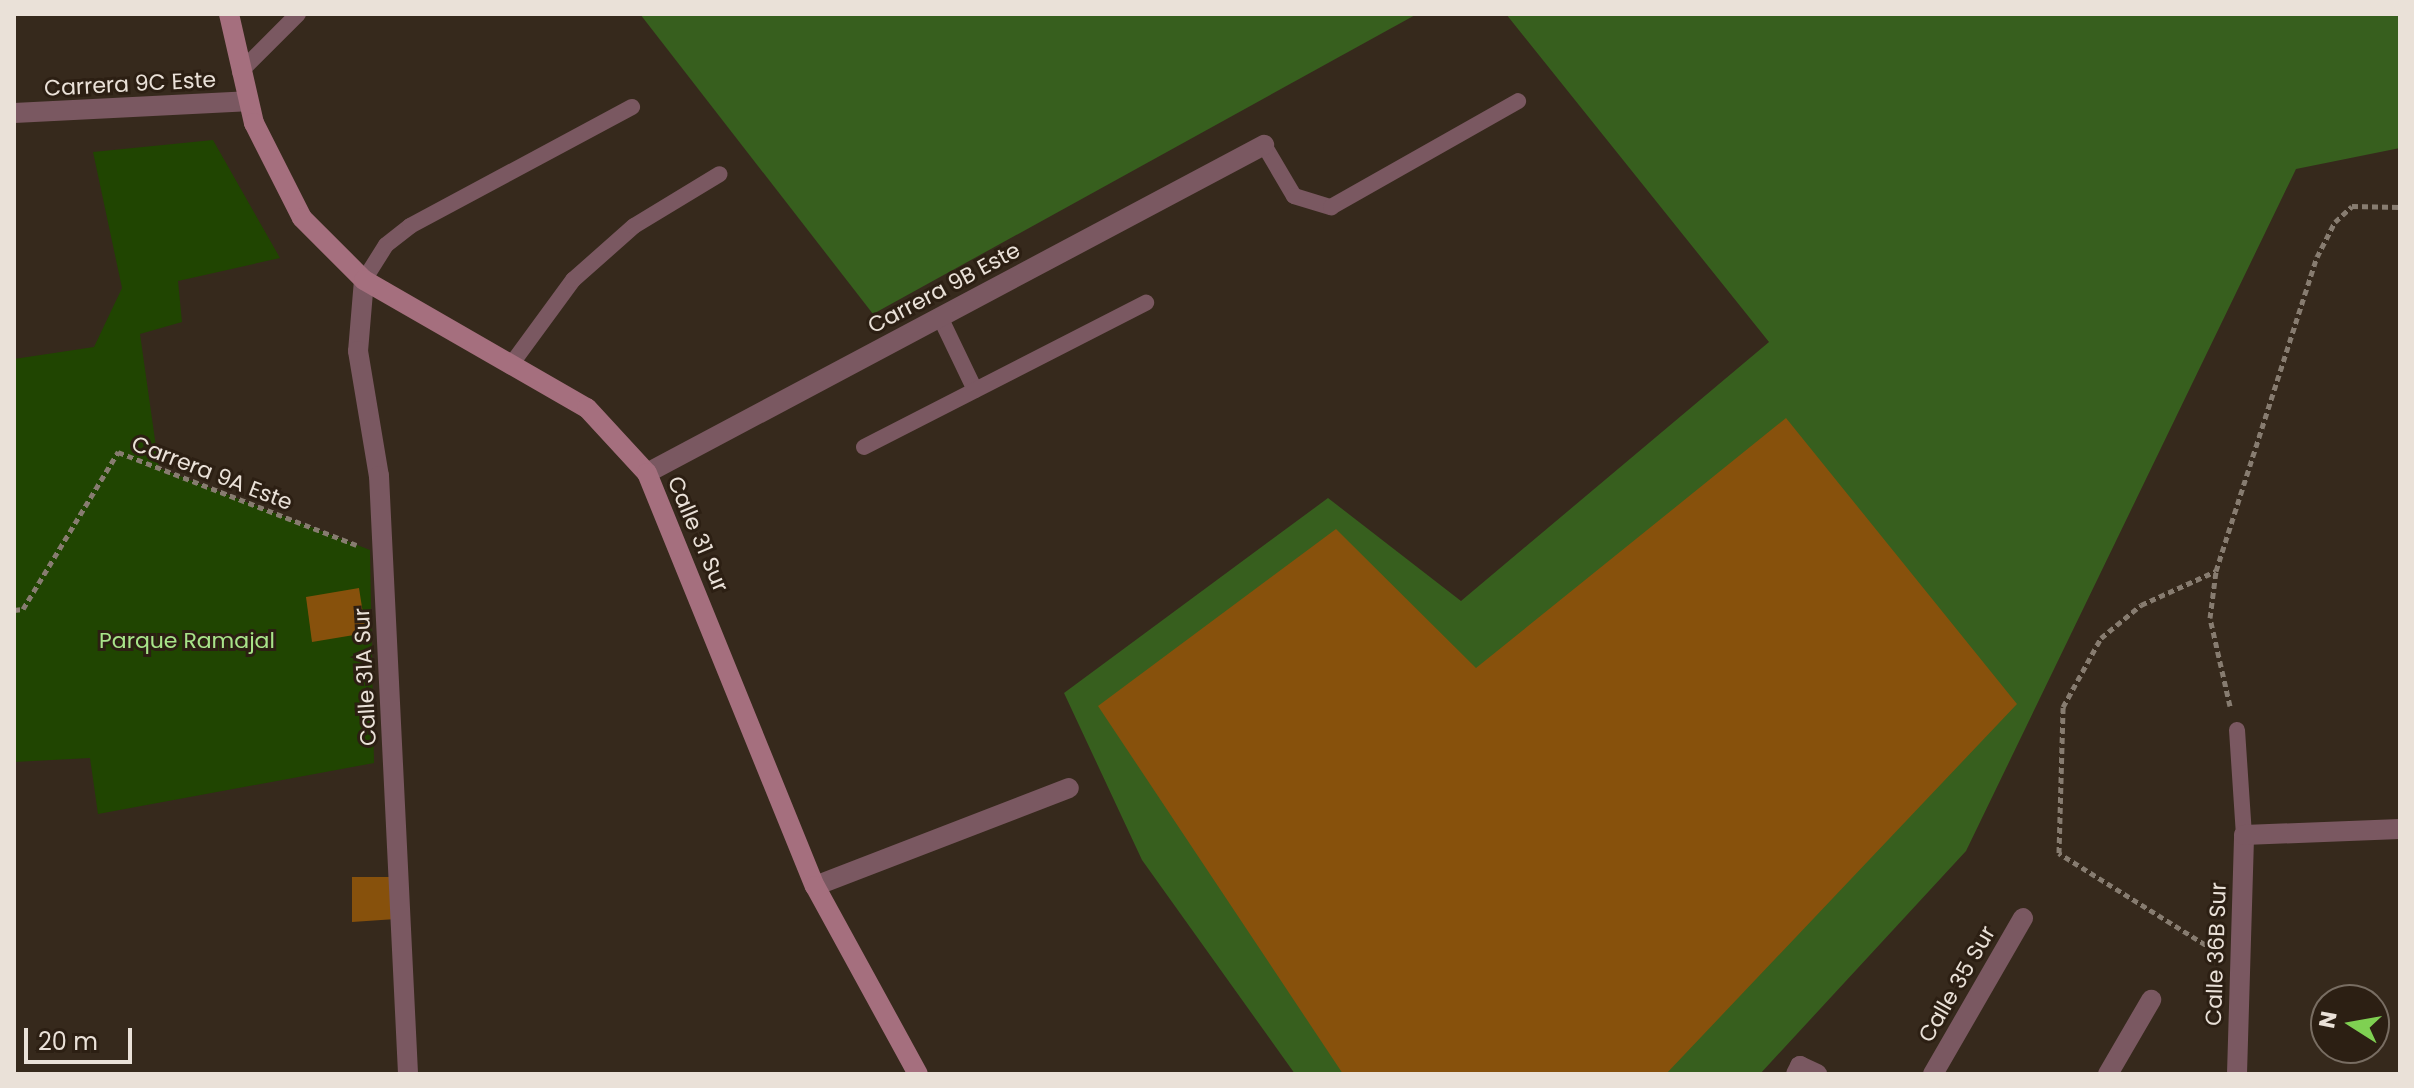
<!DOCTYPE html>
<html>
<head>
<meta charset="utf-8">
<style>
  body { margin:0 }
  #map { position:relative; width:2414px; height:1088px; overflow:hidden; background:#36291c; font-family:Poppins,sans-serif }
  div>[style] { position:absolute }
  .green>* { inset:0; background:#204501 }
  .forest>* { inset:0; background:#375f1e }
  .building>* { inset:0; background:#87510c }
  .path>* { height:5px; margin-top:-2.5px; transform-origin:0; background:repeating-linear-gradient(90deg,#877c70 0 6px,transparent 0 10px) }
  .lane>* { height:16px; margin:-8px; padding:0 8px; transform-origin:8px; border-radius:8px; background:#7a5861 }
  .street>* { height:20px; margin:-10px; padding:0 10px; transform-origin:10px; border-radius:10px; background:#7a5861 }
  .secondary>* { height:20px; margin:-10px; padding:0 10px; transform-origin:10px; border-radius:10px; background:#a56f7e }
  span { translate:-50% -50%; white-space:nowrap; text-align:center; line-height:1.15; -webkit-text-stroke:6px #2c1f13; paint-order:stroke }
  .street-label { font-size:22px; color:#eae1d8 }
  .park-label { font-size:22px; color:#a8e489 }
  .frame { position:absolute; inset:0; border:16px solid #eae1d8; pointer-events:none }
  .north { position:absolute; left:2310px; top:984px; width:80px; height:80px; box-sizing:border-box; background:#2c1f13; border:2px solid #786d62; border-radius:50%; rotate:281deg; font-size:22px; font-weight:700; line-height:32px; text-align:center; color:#eae1d8 }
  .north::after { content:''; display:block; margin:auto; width:28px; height:36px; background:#7fd052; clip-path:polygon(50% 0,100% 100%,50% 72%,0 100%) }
  .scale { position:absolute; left:24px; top:1028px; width:108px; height:36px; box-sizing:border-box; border:4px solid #eae1d8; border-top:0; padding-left:10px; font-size:24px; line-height:28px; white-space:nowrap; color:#eae1d8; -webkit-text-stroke:6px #2c1f13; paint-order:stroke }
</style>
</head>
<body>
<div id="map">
  <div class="green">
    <div style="clip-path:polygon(213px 140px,280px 258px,178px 281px,182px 322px,140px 334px,159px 468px,370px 550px,374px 763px,98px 814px,90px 758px,14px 762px,14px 359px,94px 347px,122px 288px,93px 152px)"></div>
  </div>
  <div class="forest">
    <div style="clip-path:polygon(640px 14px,1417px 14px,873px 314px)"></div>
    <div style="clip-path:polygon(1506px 14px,2400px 14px,2400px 148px,2296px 169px,1966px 851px,1760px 1074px,1295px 1074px,1142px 860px,1064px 693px,1328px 498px,1461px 601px,1769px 342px)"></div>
  </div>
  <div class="building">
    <div style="clip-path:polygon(1786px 418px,2017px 704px,1666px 1074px,1343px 1074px,1098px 706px,1336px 529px,1476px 668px)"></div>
    <div style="clip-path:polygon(359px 588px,366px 633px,312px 642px,306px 597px)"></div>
    <div style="clip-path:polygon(352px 877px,396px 877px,396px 919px,352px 922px)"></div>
  </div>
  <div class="path">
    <div style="left:14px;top:610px;width:9px;rotate:-6deg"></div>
    <div style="left:23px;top:609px;width:184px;rotate:-58.8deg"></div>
    <div style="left:118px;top:452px;width:256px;rotate:21.3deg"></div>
    <div style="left:2230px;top:706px;width:90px;rotate:-102.8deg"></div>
    <div style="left:2210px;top:618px;width:47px;rotate:-82.7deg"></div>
    <div style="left:2216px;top:571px;width:330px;rotate:-72.2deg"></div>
    <div style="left:2317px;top:257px;width:39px;rotate:-63deg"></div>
    <div style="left:2335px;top:222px;width:23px;rotate:-43deg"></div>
    <div style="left:2352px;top:206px;width:48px;rotate:1.2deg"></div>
    <div style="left:2214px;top:950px;width:183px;rotate:-148deg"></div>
    <div style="left:2059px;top:853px;width:146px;rotate:-88.4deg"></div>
    <div style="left:2063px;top:707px;width:79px;rotate:-61.2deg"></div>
    <div style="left:2101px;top:638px;width:52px;rotate:-39.5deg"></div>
    <div style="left:2141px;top:605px;width:82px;rotate:-24.4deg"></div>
  </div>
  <div class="lane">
    <div style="left:240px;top:72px;width:82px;rotate:-45deg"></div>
    <div style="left:1264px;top:145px;width:59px;rotate:59.5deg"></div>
    <div style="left:1294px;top:196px;width:39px;rotate:17deg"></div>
    <div style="left:1331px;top:207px;width:215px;rotate:-29.5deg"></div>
    <div style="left:364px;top:280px;width:41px;rotate:-57.8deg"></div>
    <div style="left:386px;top:245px;width:31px;rotate:-38deg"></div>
    <div style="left:410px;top:226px;width:252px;rotate:-28.2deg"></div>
    <div style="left:940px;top:317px;width:81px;rotate:64.4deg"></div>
    <div style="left:510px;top:366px;width:107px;rotate:-53.8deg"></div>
    <div style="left:573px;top:280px;width:81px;rotate:-41.5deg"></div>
    <div style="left:634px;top:226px;width:100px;rotate:-31.2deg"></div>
    <div style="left:864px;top:447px;width:317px;rotate:-27.1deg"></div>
    <div style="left:2237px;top:730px;width:105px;rotate:86.2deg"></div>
  </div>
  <div class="street">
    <div style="left:14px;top:113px;width:233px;rotate:-2.9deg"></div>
    <div style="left:364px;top:280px;width:71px;rotate:94.8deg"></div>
    <div style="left:358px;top:351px;width:127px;rotate:80.5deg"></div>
    <div style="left:379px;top:476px;width:599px;rotate:87.22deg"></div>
    <div style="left:647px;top:473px;width:699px;rotate:-28deg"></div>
    <div style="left:815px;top:886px;width:272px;rotate:-21.1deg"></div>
    <div style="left:1796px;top:1074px;width:9px;rotate:-63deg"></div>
    <div style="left:1800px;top:1066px;width:19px;rotate:25deg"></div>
    <div style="left:1933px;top:1074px;width:180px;rotate:-60deg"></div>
    <div style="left:2108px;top:1074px;width:86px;rotate:-59.8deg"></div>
    <div style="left:2237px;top:1074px;width:239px;rotate:-88.3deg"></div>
    <div style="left:2244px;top:835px;width:156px;rotate:-2.2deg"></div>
  </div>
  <div class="secondary">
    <div style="left:229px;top:14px;width:112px;rotate:77.1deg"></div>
    <div style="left:254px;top:123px;width:106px;rotate:63.2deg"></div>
    <div style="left:302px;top:218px;width:88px;rotate:45deg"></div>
    <div style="left:364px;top:280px;width:257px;rotate:29.9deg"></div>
    <div style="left:587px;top:408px;width:88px;rotate:47.3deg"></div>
    <div style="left:647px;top:473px;width:446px;rotate:67.9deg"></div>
    <div style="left:815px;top:886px;width:214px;rotate:61.3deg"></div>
  </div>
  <div class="street-label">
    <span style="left:130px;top:84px;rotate:-3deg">Carrera 9C Este</span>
    <span style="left:944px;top:288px;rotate:-28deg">Carrera 9B Este</span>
    <span style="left:212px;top:473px;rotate:21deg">Carrera 9A Este</span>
    <span style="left:698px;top:534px;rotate:67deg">Calle 31 Sur</span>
    <span style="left:365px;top:677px;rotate:-93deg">Calle 31A Sur</span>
    <span style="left:2216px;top:954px;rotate:-88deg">Calle 36B Sur</span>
    <span style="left:1957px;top:984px;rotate:-60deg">Calle 35 Sur</span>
  </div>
  <div class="park-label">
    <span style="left:187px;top:641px">Parque Ramajal</span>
  </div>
  <div class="frame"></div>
  <div class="north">N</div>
  <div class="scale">20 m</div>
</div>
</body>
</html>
